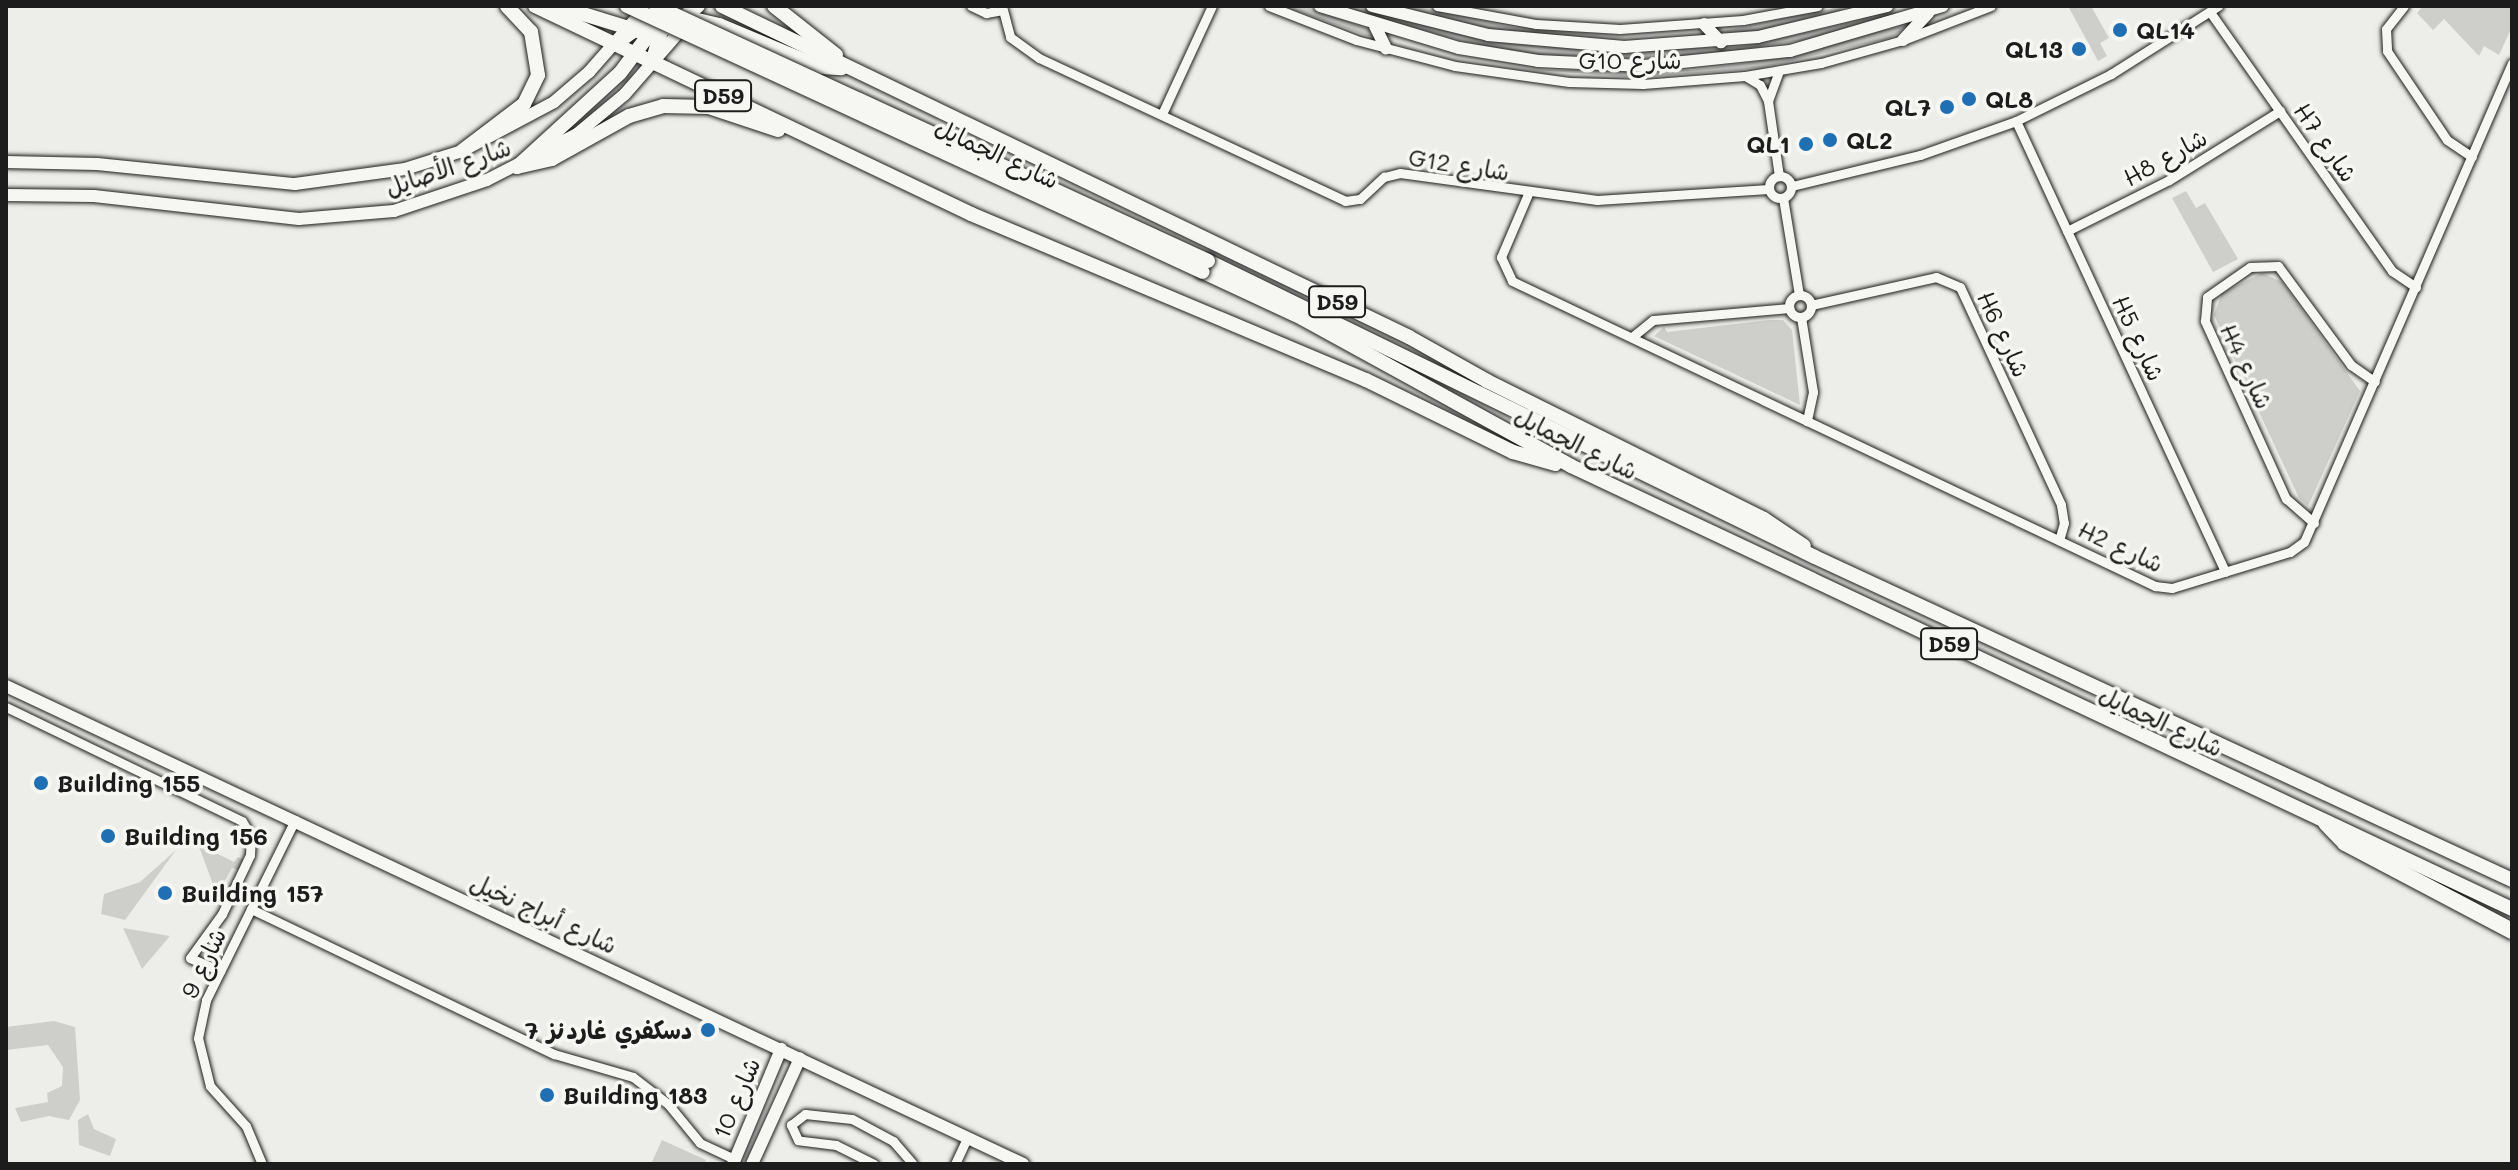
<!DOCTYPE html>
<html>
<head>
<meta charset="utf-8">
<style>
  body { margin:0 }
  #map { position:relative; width:2518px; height:1170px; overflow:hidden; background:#edede9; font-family:Mali,"Playpen Sans Arabic",sans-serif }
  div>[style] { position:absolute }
  .green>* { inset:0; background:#cececb }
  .roads { filter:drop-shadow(0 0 2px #1c1c1c) drop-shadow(0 0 2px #1c1c1c) }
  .street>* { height:9px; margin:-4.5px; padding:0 4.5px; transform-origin:4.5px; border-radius:4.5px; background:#f6f6f2 }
  .street>.ring { margin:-4.5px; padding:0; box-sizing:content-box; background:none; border:9px solid #f6f6f2; border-radius:50% }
  .secondary>* { height:12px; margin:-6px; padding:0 6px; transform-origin:6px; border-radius:6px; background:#f6f6f2 }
  .primary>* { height:14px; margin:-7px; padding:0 7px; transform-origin:7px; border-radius:7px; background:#f6f6f2 }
  .highway>* { height:16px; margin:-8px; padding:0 8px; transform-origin:8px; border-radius:8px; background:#f6f6f2 }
  .bridges { filter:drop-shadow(0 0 2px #1c1c1c) drop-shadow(0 0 2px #1c1c1c) }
  .primary-bridge>* { height:14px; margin:-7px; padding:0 7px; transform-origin:7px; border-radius:7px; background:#f6f6f2 }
  .dots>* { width:22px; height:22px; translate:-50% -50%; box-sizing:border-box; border:4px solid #f6f6f2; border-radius:50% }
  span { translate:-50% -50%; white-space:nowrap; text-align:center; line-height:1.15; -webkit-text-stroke:7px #f6f6f2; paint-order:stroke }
  .shield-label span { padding:2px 6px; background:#f6f6f2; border:2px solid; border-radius:6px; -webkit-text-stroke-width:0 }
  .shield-label { font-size:22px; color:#1c1c1c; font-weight:700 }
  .poi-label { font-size:24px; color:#1c1c1c; font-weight:700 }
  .left { translate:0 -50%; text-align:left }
  .right { translate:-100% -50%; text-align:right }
  .street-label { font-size:24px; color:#1c1c1c }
  .frame { position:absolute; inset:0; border:8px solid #1c1c1c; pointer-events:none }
</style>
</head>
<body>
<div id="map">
  <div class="green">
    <div style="clip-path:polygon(1283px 6px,1303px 6px,1369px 29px,1377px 39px)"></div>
    <div style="clip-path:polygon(1334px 6px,1355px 6px,1471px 37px,1632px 51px,1745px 46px,1926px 6px,1818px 38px,1676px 59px,1540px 55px,1485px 47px)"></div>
    <div style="clip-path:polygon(1397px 6px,1417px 6px,1528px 31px,1578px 37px,1482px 28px)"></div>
    <div style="clip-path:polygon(1844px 6px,1836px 15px,1751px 33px,1718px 32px)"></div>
    <div style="clip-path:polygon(2068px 6px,2091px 6px,2109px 38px,2100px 43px,2107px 56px,2098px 61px)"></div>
    <div style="clip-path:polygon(2423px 6px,2512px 6px,2512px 27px,2499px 55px,2484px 46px,2479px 56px,2444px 19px,2433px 30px,2417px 13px)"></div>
    <div style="clip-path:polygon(1910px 24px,1891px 38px,1760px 68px,1638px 78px,1536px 70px,1692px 70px,1755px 62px)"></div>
    <div style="clip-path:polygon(2186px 191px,2196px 208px,2205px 203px,2238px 259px,2213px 272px,2172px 198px)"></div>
    <div style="clip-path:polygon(2262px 273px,2282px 282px,2360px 391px,2308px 506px,2299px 498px,2214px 315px,2222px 293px)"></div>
    <div style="clip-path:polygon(1769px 320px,1783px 320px,1792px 330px,1800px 405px,1654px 336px,1664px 327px,1667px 332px)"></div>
    <div style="clip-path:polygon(198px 844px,234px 862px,238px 857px,244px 860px,239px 870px,232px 868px,217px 895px)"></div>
    <div style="clip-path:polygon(176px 850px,125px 920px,101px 914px,104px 894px,140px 882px)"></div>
    <div style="clip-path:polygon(123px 928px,170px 936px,142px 969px)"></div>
    <div style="clip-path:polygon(54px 1021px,75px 1027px,80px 1100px,69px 1120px,49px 1116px,21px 1122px,15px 1108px,48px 1102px,47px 1093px,62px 1086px,63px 1067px,48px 1045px,6px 1050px,6px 1027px)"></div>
    <div style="clip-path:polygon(88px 1114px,94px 1129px,116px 1139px,110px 1156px,79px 1145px,78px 1120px)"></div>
    <div style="clip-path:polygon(662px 1140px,706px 1160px,704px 1164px,651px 1164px)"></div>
  </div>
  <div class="roads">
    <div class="street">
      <div style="left:971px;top:6px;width:17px;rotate:25deg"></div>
      <div style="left:986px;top:13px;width:17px;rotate:-10deg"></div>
      <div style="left:1269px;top:6px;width:93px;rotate:21.3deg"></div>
      <div style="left:1356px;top:40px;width:102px;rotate:14.7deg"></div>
      <div style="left:1455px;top:66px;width:115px;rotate:8deg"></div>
      <div style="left:1569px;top:82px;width:74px;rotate:1.5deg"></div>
      <div style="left:1643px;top:84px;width:102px;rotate:-4.5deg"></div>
      <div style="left:1745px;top:76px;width:77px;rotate:-9.7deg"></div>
      <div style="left:1821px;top:63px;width:85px;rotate:-15.7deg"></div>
      <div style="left:1903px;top:40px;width:94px;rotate:-21.1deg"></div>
      <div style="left:1437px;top:6px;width:101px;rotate:10.3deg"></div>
      <div style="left:1536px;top:24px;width:84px;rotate:3.4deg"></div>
      <div style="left:1620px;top:29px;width:123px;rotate:-4.2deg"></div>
      <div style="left:1743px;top:20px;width:76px;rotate:-10.6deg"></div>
      <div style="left:2404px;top:6px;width:29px;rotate:128deg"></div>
      <div style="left:2386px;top:29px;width:22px;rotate:87deg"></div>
      <div style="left:2387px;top:51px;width:107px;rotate:56deg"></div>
      <div style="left:2447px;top:140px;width:30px;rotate:34deg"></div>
      <div style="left:1003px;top:10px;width:28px;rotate:75deg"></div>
      <div style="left:1010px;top:37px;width:36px;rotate:36deg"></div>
      <div style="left:1039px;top:58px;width:338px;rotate:25deg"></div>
      <div style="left:1345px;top:201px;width:15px;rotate:-8deg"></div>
      <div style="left:1360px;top:199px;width:33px;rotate:-43deg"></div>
      <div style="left:1384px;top:177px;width:16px;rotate:-14deg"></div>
      <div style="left:1400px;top:173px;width:199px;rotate:7.8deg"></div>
      <div style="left:1597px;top:200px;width:172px;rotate:-3.7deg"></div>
      <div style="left:2210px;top:12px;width:317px;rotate:54.9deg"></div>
      <div style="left:2392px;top:271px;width:29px;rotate:34deg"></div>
      <div style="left:1745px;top:76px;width:17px;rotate:31deg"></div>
      <div style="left:1760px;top:85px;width:18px;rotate:63deg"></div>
      <div style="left:1768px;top:101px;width:76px;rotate:81.7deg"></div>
      <div style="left:1768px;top:101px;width:32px;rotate:-70deg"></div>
      <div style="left:1162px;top:114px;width:119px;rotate:-65.2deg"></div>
      <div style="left:2016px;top:121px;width:497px;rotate:65.1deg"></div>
      <div class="ring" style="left:1769px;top:176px;width:13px;height:13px"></div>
      <div style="left:1792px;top:186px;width:132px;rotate:-13.6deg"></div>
      <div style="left:1920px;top:155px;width:102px;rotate:-19.5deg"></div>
      <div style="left:2016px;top:121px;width:106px;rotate:-26.3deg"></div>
      <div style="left:2111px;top:74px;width:127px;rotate:-32.4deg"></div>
      <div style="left:1528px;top:194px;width:69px;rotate:113.2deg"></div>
      <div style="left:1501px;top:257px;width:26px;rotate:65deg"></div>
      <div style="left:1512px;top:281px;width:712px;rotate:25.38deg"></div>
      <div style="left:2155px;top:586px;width:17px;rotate:7deg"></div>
      <div style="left:2172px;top:588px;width:123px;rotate:-17deg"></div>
      <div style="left:2290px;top:552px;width:17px;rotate:-36deg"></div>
      <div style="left:2304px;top:542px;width:522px;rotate:-66.53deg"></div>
      <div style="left:1783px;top:198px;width:98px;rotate:80.6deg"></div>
      <div style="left:2067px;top:231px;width:114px;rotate:-26.6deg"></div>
      <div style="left:2169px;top:180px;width:131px;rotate:-31.9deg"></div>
      <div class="ring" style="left:1789px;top:295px;width:13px;height:13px"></div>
      <div style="left:1811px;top:305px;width:128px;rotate:-12.6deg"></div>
      <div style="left:1936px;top:277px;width:26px;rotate:23deg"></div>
      <div style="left:1960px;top:287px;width:240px;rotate:65.1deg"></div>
      <div style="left:2061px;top:505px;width:18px;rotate:81deg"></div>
      <div style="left:2064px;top:523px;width:18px;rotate:106deg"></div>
      <div style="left:1801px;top:317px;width:76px;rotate:80.9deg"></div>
      <div style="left:1813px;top:392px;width:30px;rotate:102deg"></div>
      <div style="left:1632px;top:337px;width:27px;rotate:-39deg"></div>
      <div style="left:1653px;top:320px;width:137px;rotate:-5deg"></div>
      <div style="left:2314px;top:523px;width:37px;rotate:-139deg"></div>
      <div style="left:2286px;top:499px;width:196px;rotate:-114.5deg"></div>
      <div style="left:2205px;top:321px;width:24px;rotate:-85deg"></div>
      <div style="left:2207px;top:297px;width:52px;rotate:-34.9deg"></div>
      <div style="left:2250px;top:267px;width:28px;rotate:-2deg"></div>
      <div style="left:2278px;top:266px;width:123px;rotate:53.6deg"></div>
      <div style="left:2351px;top:365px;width:29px;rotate:35deg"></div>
      <div style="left:6px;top:707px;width:262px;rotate:25.8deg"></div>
      <div style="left:242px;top:821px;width:17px;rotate:59deg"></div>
      <div style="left:251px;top:836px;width:19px;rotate:93deg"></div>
      <div style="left:250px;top:855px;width:65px;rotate:115.4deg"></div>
      <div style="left:222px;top:914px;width:54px;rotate:126deg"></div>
      <div style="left:190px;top:958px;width:33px;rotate:23deg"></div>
      <div style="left:251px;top:909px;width:336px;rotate:25.6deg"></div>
      <div style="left:554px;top:1054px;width:82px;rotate:16.2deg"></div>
      <div style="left:633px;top:1077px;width:44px;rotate:37.6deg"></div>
      <div style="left:668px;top:1104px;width:50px;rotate:50.6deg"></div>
      <div style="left:700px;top:1143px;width:38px;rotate:25deg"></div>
      <div style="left:262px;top:1164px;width:41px;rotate:-112.8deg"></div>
      <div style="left:246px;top:1126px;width:54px;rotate:-132deg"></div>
      <div style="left:210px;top:1086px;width:49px;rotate:-104deg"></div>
      <div style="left:198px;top:1038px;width:39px;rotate:-78deg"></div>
      <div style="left:206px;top:1000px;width:201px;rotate:-63.7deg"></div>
      <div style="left:874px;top:1164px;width:42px;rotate:-153.4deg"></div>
      <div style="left:836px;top:1145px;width:38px;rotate:-173deg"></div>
      <div style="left:798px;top:1140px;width:17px;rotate:-115deg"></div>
      <div style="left:791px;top:1125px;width:18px;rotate:-38deg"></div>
      <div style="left:805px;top:1114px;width:47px;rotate:6.1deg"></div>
      <div style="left:852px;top:1119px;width:47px;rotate:28.2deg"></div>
      <div style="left:893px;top:1141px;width:30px;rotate:49deg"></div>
      <div style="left:955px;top:1164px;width:29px;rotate:-65deg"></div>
    </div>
    <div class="secondary">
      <div style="left:1320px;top:6px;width:145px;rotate:16.8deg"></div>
      <div style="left:1459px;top:48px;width:80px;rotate:9.3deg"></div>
      <div style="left:1538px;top:61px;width:106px;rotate:2.7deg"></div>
      <div style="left:1644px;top:66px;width:147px;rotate:-5.9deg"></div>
      <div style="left:1790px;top:51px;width:159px;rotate:-16.4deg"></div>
      <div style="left:1372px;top:6px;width:120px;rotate:14deg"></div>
      <div style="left:1488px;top:35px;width:137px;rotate:5deg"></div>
      <div style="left:1624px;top:47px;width:134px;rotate:-4.3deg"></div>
      <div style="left:1758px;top:37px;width:133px;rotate:-13.5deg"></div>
      <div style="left:1704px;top:24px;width:25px;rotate:47deg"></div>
      <div style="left:1375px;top:26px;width:25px;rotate:64deg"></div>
      <div style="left:1903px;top:40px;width:37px;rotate:-47deg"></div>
      <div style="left:6px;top:162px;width:91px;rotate:1.3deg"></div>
      <div style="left:97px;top:164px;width:199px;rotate:5.8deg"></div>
      <div style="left:295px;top:184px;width:111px;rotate:-7.8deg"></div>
      <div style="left:405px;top:169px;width:60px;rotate:-17.5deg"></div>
      <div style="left:462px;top:151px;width:104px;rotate:-28deg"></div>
      <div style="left:554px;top:102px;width:46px;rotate:-40.6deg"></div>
      <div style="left:589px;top:72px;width:88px;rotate:-48.7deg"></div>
      <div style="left:6px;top:195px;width:88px;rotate:0.7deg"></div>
      <div style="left:94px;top:196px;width:206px;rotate:6.4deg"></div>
      <div style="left:299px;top:219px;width:95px;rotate:-4.8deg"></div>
      <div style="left:394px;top:211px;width:98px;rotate:-18.4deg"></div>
      <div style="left:487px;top:180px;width:101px;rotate:-27.1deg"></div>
      <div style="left:577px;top:134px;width:62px;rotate:-39.8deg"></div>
      <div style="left:625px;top:94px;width:93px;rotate:-48.9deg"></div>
      <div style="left:6px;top:686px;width:1124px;rotate:25.17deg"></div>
      <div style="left:733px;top:1164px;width:125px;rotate:-67.3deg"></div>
      <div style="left:752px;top:1164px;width:116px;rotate:-65.6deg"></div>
    </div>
    <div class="primary">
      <div style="left:535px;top:6px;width:483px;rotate:25.5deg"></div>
      <div style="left:971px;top:214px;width:428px;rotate:22.8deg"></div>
      <div style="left:1366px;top:380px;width:164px;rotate:26.1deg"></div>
      <div style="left:1513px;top:452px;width:44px;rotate:15.9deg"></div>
      <div style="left:557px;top:6px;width:95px;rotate:17.1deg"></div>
      <div style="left:648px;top:34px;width:25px;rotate:-18deg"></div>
      <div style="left:672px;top:26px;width:33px;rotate:-38deg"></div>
      <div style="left:722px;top:6px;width:763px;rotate:25.72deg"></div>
      <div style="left:1409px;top:337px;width:90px;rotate:29.4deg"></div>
      <div style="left:1487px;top:381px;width:309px;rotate:26.5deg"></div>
      <div style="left:1764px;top:519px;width:48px;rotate:34deg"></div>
      <div style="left:774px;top:6px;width:79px;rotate:38.3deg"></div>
      <div style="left:689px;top:18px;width:31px;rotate:13deg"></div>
      <div style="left:719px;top:25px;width:109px;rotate:22.6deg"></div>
      <div style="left:820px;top:67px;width:22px;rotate:3deg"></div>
      <div style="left:614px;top:45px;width:22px;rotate:-36deg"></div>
      <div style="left:632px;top:32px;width:38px;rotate:-20deg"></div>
      <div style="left:652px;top:63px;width:40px;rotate:-74deg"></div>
      <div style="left:462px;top:151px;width:78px;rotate:-37.2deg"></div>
      <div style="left:524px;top:104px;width:32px;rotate:-64deg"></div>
      <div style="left:538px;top:75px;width:44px;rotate:-99.2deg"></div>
      <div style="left:531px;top:32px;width:35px;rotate:-133deg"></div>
      <div style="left:517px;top:167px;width:36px;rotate:-13deg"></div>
      <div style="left:552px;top:159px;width:88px;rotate:-29.2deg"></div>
      <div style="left:629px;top:116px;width:35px;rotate:-16deg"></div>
      <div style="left:663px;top:106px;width:46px;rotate:1.2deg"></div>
      <div style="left:709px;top:107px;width:73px;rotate:18.4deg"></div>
      <div style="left:517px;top:167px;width:139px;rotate:-42.4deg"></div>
      <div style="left:620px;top:73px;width:40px;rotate:-53deg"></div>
      <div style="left:644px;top:41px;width:23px;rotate:-72deg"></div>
      <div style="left:1208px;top:261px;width:675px;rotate:26deg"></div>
      <div style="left:1815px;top:557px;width:768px;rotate:24.86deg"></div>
      <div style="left:1203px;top:272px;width:109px;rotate:24.9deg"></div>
      <div style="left:1302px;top:318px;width:307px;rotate:28.8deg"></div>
      <div style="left:1571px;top:466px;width:1040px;rotate:25.21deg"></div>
    </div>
    <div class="highway">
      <div style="left:2326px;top:823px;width:28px;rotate:46deg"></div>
      <div style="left:2345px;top:843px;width:189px;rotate:27.8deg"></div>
    </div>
  </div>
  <div class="bridges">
    <div class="primary-bridge">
      <div style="left:627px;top:6px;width:634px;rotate:24.79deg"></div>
      <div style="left:656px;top:6px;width:608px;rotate:24.79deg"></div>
    </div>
  </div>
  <div class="dots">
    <div style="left:2120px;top:30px;background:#1f6fb2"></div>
    <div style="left:2079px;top:49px;background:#1f6fb2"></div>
    <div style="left:1969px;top:99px;background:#1f6fb2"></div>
    <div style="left:1947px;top:107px;background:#1f6fb2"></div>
    <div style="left:1830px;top:140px;background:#1f6fb2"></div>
    <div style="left:1806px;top:144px;background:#1f6fb2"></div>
    <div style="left:41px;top:783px;background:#1f6fb2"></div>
    <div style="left:108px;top:836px;background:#1f6fb2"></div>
    <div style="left:165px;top:893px;background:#1f6fb2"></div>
    <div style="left:708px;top:1030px;background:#1f6fb2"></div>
    <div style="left:547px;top:1095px;background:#1f6fb2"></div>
  </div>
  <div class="shield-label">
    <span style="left:723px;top:96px">D59</span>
    <span style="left:1337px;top:302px">D59</span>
    <span style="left:1949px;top:644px">D59</span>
  </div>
  <div class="poi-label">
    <span class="left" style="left:2136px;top:30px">QL14</span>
    <span class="right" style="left:2063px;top:49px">QL13</span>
    <span class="left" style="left:1985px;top:99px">QL8</span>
    <span class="right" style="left:1931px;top:107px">QL7</span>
    <span class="left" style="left:1846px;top:140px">QL2</span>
    <span class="right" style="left:1790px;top:144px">QL1</span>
    <span class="left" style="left:57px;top:783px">Building 155</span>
    <span class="left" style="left:124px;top:836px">Building 156</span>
    <span class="left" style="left:181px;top:893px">Building 157</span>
    <span class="right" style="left:692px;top:1030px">دسكفري غاردنز 7</span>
    <span class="left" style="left:563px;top:1095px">Building 183</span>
  </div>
  <div class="street-label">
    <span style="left:1630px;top:60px">G10 شارع</span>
    <span style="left:2326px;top:142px;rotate:55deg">H7 شارع</span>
    <span style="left:997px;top:153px;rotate:25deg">شارع الجمايل</span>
    <span style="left:2165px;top:157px;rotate:-29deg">H8 شارع</span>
    <span style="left:1459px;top:164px;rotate:9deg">G12 شارع</span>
    <span style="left:448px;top:167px;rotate:-19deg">شارع الأصايل</span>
    <span style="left:2004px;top:334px;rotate:65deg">H6 شارع</span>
    <span style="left:2139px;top:338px;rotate:65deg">H5 شارع</span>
    <span style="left:2247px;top:366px;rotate:65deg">H4 شارع</span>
    <span style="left:1576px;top:443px;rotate:26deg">شارع الجمايل</span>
    <span style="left:2121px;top:546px;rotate:25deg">H2 شارع</span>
    <span style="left:2161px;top:721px;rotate:25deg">شارع الجمايل</span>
    <span style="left:544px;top:913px;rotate:25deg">شارع أبراج نخيل</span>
    <span style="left:203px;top:963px;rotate:-65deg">شارع 9</span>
    <span style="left:736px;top:1098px;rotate:-67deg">شارع 10</span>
  </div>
  <div class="frame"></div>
</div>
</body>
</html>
